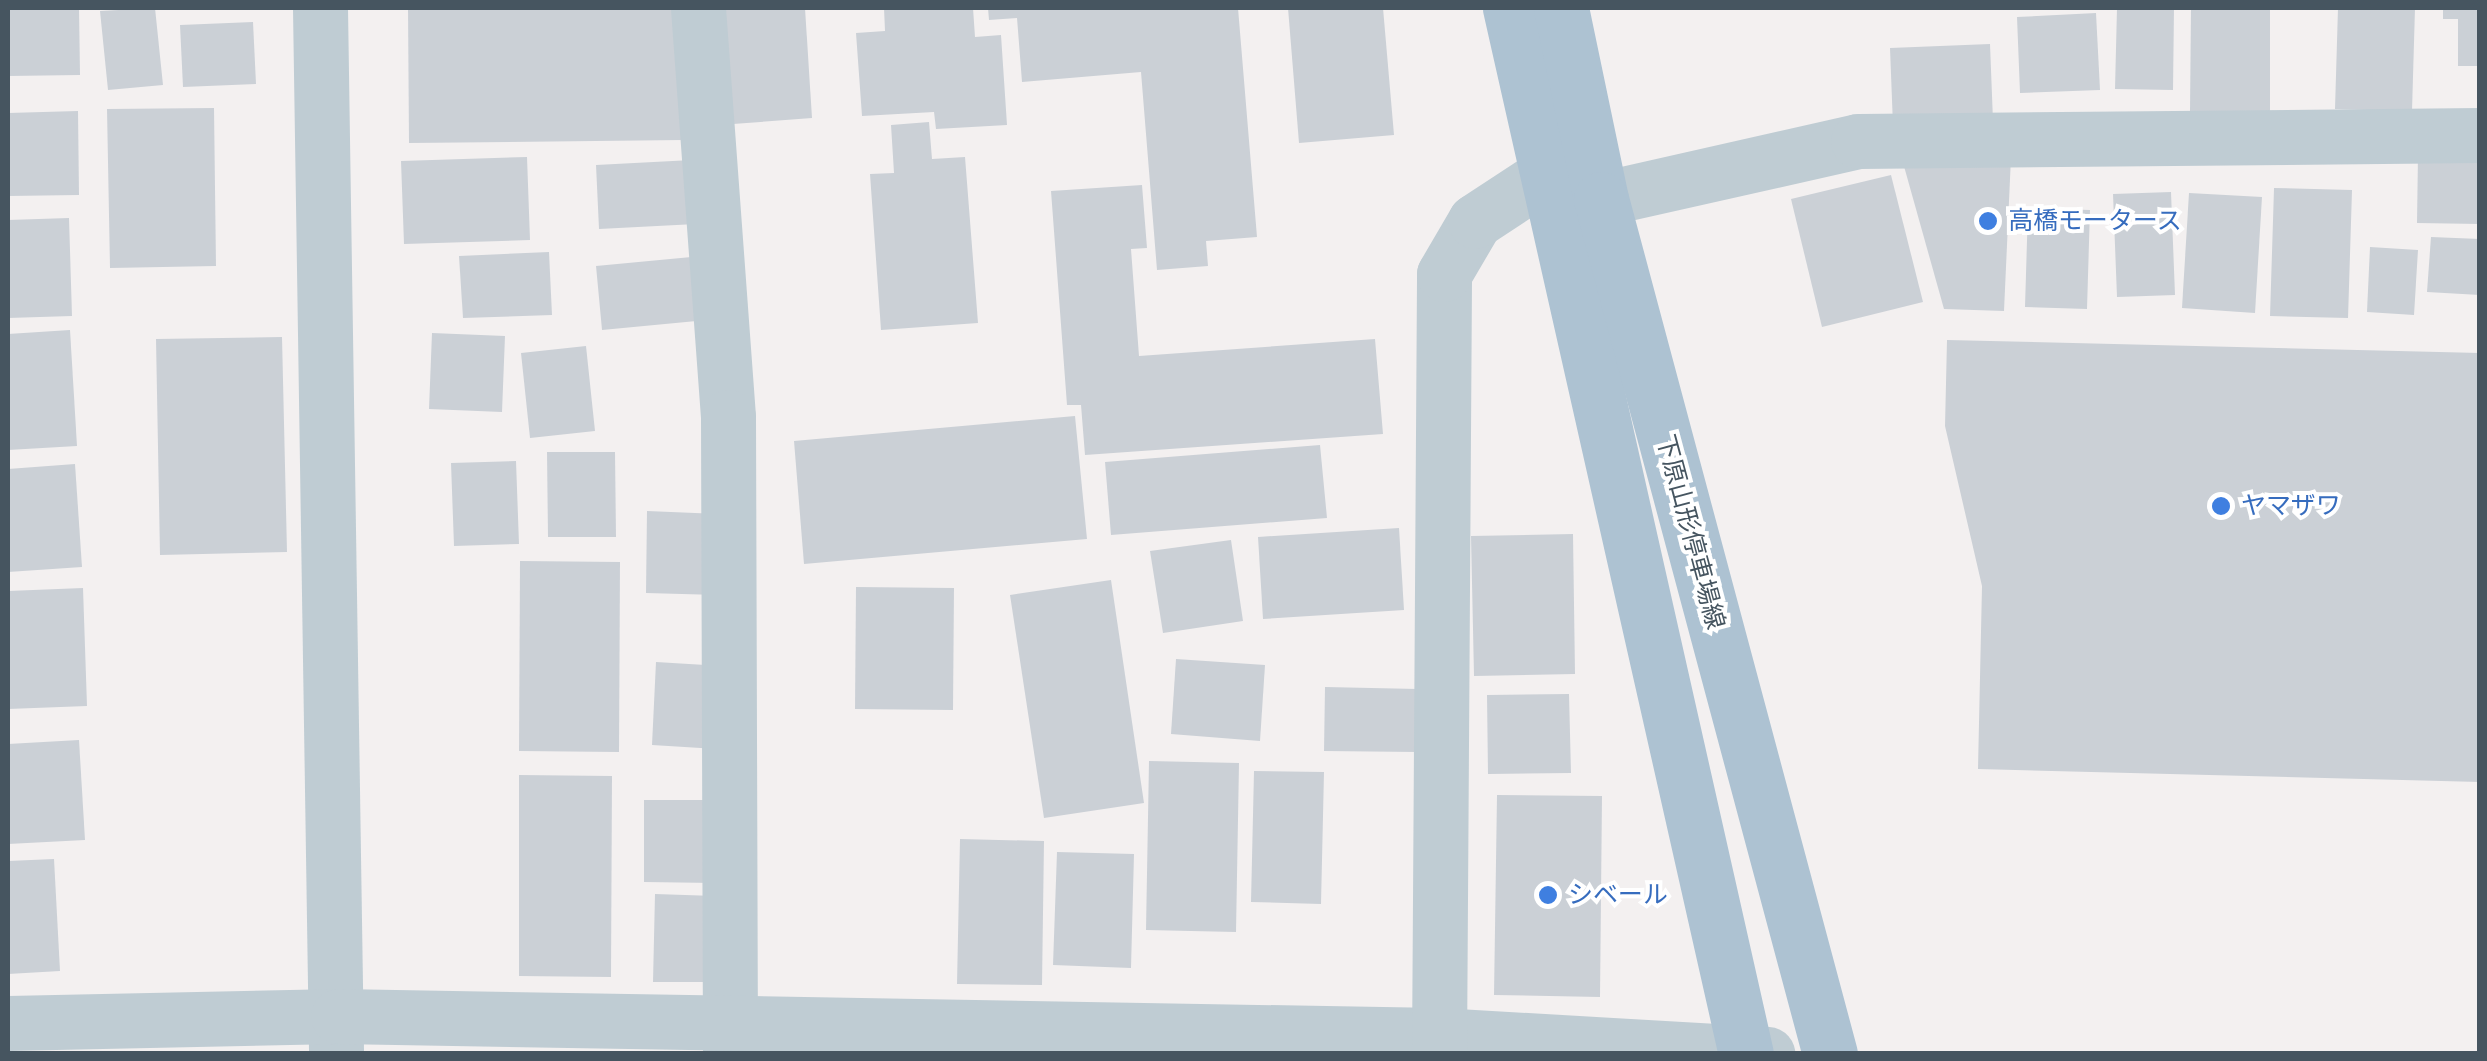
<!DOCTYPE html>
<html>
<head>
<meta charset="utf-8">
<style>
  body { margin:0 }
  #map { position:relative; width:2487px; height:1061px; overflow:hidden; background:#f3f0f0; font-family:"Varela Round","Noto Sans JP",sans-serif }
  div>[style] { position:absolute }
  .building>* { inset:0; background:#cbd0d6 }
  .minor>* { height:55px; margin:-27.5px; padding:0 27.5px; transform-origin:27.5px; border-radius:27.5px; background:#bfccd3 }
  .major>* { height:55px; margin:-27.5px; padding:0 27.5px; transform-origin:27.5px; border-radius:27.5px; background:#adc2d2 }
  .dots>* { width:28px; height:28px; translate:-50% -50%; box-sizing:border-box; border:5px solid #fff; border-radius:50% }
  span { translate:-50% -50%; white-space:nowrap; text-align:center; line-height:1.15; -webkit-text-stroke:8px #fff; paint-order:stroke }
  .shop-label { font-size:25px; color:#366cbe }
  .left { translate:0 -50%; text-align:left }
  .street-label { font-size:25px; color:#465560 }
  .frame { position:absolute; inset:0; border:10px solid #465560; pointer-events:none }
</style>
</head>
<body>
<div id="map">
  <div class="building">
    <div style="clip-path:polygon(8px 8px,79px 8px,80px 75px,8px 76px)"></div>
    <div style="clip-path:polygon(155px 8px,163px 85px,108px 90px,100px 11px)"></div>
    <div style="clip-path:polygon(408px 8px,681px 8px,683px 140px,409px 143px)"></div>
    <div style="clip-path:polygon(724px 8px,805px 8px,812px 118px,733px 124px)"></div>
    <div style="clip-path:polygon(884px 8px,973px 8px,975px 37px,1001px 35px,1007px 125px,936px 129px,934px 112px,862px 116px,856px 33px,885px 31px)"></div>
    <div style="clip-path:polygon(988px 8px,1238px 8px,1257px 237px,1206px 241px,1208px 266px,1157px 270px,1141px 72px,1022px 82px,1017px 18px,989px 20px)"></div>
    <div style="clip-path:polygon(1288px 8px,1383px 8px,1394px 135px,1299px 143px)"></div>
    <div style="clip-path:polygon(2117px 8px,2174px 8px,2173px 90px,2115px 89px)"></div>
    <div style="clip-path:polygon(2191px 8px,2270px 8px,2270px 112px,2190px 111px)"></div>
    <div style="clip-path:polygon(2338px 8px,2415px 8px,2412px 111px,2335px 109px)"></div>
    <div style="clip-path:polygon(2443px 8px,2480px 8px,2480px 66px,2458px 66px,2458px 19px,2443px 19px)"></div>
    <div style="clip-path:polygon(2096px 13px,2100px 90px,2020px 93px,2017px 17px)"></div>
    <div style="clip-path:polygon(253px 22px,256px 84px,183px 87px,180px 25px)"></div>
    <div style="clip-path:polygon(1990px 44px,1993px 121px,1893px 126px,1890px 48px)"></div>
    <div style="clip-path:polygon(214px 108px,216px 266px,110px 268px,107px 109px)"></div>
    <div style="clip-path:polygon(78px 111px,79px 195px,8px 196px,8px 113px)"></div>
    <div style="clip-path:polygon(929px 122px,932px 159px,965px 157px,978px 323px,881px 330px,870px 174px,894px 173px,891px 125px)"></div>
    <div style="clip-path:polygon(1900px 152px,2011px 157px,2004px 311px,1944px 309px)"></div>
    <div style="clip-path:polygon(2418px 154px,2480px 155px,2480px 224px,2417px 223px)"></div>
    <div style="clip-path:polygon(527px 157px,530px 240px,404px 244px,401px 161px)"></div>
    <div style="clip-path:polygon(692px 160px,696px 224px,599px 229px,596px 165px)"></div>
    <div style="clip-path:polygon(1891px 175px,1923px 302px,1822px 327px,1791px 199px)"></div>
    <div style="clip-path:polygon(1142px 185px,1147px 248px,1131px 249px,1139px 356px,1375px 339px,1383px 434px,1085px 455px,1081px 405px,1067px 405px,1051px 191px)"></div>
    <div style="clip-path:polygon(2274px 188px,2352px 190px,2348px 318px,2270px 316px)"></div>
    <div style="clip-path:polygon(2171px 192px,2175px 295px,2117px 297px,2113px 194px)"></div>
    <div style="clip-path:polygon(2189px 193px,2262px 197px,2255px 313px,2182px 308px)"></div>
    <div style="clip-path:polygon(2028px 208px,2090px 210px,2087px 309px,2025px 307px)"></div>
    <div style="clip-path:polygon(69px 218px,72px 316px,8px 318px,8px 220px)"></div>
    <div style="clip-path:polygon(2431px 237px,2480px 239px,2480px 295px,2427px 292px)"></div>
    <div style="clip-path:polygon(2370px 247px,2418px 250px,2414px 315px,2367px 312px)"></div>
    <div style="clip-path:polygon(549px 252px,552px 315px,463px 318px,459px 256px)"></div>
    <div style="clip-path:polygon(702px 256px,707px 320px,602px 330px,596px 266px)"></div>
    <div style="clip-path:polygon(70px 330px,77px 446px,8px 450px,8px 334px)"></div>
    <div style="clip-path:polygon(432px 333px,505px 336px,502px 412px,429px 409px)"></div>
    <div style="clip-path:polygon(282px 337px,287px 552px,160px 555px,156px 339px)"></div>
    <div style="clip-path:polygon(1947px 340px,2480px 353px,2480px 782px,1978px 769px,1982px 586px,1945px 426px)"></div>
    <div style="clip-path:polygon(586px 346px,595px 431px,530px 438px,521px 353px)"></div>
    <div style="clip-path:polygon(1075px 416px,1087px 539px,804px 564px,794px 441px)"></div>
    <div style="clip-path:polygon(1320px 445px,1327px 518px,1111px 535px,1105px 462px)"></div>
    <div style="clip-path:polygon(547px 452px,615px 452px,616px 537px,548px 537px)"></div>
    <div style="clip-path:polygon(516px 461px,519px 544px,454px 546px,451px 463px)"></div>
    <div style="clip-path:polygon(75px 464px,82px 567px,8px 572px,8px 469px)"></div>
    <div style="clip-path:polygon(647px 511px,719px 514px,718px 595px,646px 593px)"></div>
    <div style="clip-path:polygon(1399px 528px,1404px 610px,1263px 619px,1258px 537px)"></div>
    <div style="clip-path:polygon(1573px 534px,1575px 674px,1474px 676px,1471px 536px)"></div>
    <div style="clip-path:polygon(1231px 540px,1243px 621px,1163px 633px,1150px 551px)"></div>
    <div style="clip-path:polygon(520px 561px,620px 562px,619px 752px,519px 751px)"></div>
    <div style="clip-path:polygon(1111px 580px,1144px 803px,1044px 818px,1010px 595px)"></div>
    <div style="clip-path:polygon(856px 587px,954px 588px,953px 710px,855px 709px)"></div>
    <div style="clip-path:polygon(83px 588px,87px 706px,8px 709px,8px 591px)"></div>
    <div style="clip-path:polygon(1176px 659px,1265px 665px,1260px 741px,1171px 734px)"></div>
    <div style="clip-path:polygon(656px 662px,722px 666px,717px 749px,652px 745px)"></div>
    <div style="clip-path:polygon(1325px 687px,1418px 689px,1417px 752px,1324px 751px)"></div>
    <div style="clip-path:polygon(1569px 694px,1571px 773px,1488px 774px,1487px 695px)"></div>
    <div style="clip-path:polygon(79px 740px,85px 840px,8px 844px,8px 744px)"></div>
    <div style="clip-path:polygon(1149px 761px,1239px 763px,1236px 932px,1146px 930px)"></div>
    <div style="clip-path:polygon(1254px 771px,1324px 772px,1321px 904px,1251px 902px)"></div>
    <div style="clip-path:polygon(519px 775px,612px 776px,611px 977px,519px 976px)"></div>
    <div style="clip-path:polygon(1497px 795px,1602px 796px,1600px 997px,1494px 995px)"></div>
    <div style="clip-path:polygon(644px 800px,716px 800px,715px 883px,644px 882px)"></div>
    <div style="clip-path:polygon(960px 839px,1044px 841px,1042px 985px,957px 984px)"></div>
    <div style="clip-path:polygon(1057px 852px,1134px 854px,1131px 968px,1053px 965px)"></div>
    <div style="clip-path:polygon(54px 859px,60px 971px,8px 974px,8px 861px)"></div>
    <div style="clip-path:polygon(655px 894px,715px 896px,714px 982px,653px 982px)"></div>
  </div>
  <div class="minor">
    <div style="left:320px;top:8px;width:1043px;rotate:89.12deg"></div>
    <div style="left:698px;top:8px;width:410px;rotate:85.8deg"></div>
    <div style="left:728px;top:417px;width:637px;rotate:89.82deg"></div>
    <div style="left:1601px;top:199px;width:263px;rotate:-12.7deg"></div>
    <div style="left:1858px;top:141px;width:622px;rotate:-0.55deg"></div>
    <div style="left:8px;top:1023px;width:330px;rotate:-1.2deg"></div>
    <div style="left:338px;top:1016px;width:1101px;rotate:0.99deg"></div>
    <div style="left:1439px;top:1035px;width:329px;rotate:3.3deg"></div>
    <div style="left:1439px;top:1054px;width:780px;rotate:-89.63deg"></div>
    <div style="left:1444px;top:274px;width:61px;rotate:-59.7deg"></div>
    <div style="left:1475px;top:221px;width:84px;rotate:-33.3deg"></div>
  </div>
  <div class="major">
    <div style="left:1510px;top:8px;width:1072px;rotate:77.29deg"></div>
    <div style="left:1561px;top:8px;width:195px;rotate:78.2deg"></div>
    <div style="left:1601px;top:199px;width:885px;rotate:75.01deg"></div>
  </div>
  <div class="dots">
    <div style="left:1988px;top:221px;background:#3f7fe0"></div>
    <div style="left:2221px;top:506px;background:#3f7fe0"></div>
    <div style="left:1548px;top:895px;background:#3f7fe0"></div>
  </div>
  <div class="shop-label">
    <span class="left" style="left:2008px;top:221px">高橋モータース</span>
    <span class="left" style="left:2241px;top:506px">ヤマザワ</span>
    <span class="left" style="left:1568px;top:895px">シベール</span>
  </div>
  <div class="street-label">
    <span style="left:1690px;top:532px;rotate:75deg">下原山形停車場線</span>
  </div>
  <div class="frame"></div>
</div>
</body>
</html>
